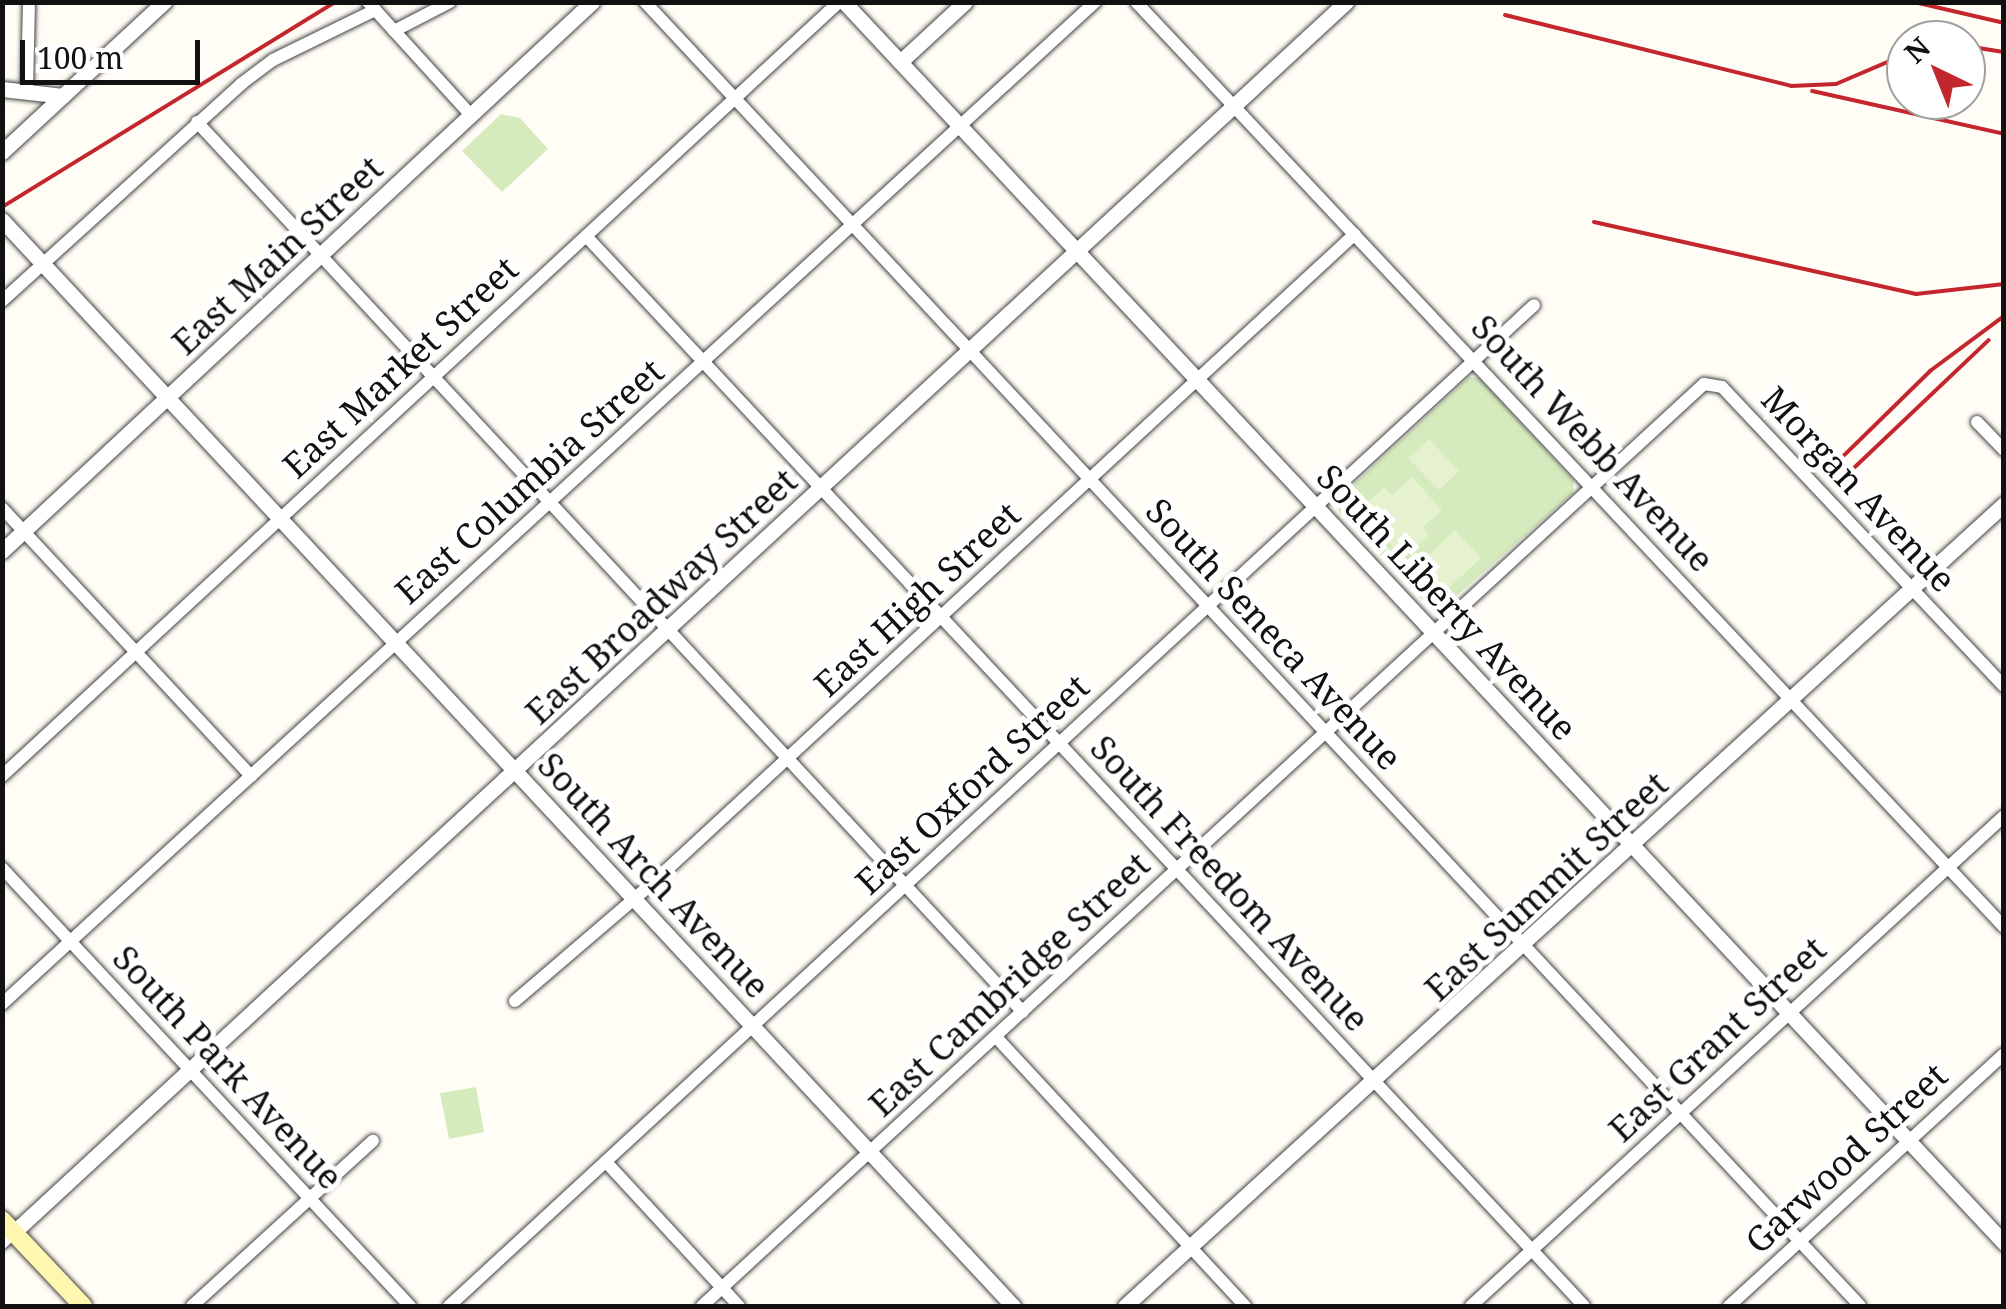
<!DOCTYPE html>
<html>
<head>
<meta charset="utf-8">
<style>
  body { margin:0 }
  #map { position:relative; width:2006px; height:1309px; overflow:hidden; background:#fffdf5; font-family:"Noto Serif",serif }
  div>[style] { position:absolute }
  .green>* { inset:0; background:#d5ebbd }
  .pitch>* { inset:0; background:#e6f2cf }
  .roads { filter:drop-shadow(0 0 2px #444) drop-shadow(0 0 2px #444) }
  .minor>* { height:12px; margin:-6px; padding:0 6px; transform-origin:6px; border-radius:6px; background:#fff }
  .tertiary>* { height:15px; margin:-7.5px; padding:0 7.5px; transform-origin:7.5px; border-radius:7.5px; background:#fff }
  .secondary>* { height:18px; margin:-9px; padding:0 9px; transform-origin:9px; border-radius:9px; background:#fff6b0 }
  .rail>* { height:4px; margin:-2px; padding:0 2px; transform-origin:2px; border-radius:2px; background:#c4262e }
  span { translate:-50% -50%; white-space:nowrap; text-align:center; line-height:1.15; -webkit-text-stroke:10px #fff; paint-order:stroke }
  .street-label { font-size:35px; color:#111 }
  .frame { position:absolute; inset:0; border:5px solid #111; pointer-events:none }
  .north { position:absolute; left:1886px; top:20px; width:100px; height:100px; box-sizing:border-box; background:#fff; border:2px solid #a0a0a0; border-radius:50%; rotate:317deg; font-size:28px; font-weight:700; line-height:40px; text-align:center; color:#111 }
  .north::after { content:''; display:block; margin:auto; width:35px; height:45px; background:#c4262e; clip-path:polygon(50% 0,100% 100%,50% 72%,0 100%) }
  .scale { position:absolute; left:20px; top:40px; width:180px; height:45px; box-sizing:border-box; border:5px solid #111; border-top:0; padding-left:12px; font-size:30px; line-height:35px; white-space:nowrap; color:#111; -webkit-text-stroke:8px #fff; paint-order:stroke }
</style>
</head>
<body>
<div id="map">
  <div class="green">
    <div style="clip-path:polygon(501px 114px,520px 118px,548px 149px,502px 192px,462px 151px)"></div>
    <div style="clip-path:polygon(1469px 377px,1479px 378px,1574px 481px,1573px 493px,1436px 614px,1339px 512px,1336px 501px)"></div>
    <div style="clip-path:polygon(476px 1087px,484px 1132px,449px 1139px,440px 1093px)"></div>
  </div>
  <div class="pitch">
    <div style="clip-path:polygon(1429px 439px,1459px 471px,1439px 490px,1408px 458px)"></div>
    <div style="clip-path:polygon(1412px 477px,1442px 510px,1423px 527px,1429px 535px,1404px 558px,1359px 511px,1384px 487px,1392px 495px)"></div>
    <div style="clip-path:polygon(1455px 530px,1481px 558px,1439px 597px,1413px 570px)"></div>
  </div>
  <div class="roads">
    <div class="minor">
      <div style="left:368px;top:2px;width:153px;rotate:47.7deg"></div>
      <div style="left:645px;top:2px;width:1782px;rotate:47.02deg"></div>
      <div style="left:1136px;top:2px;width:1268px;rotate:46.82deg"></div>
      <div style="left:394px;top:31px;width:63px;rotate:-27.4deg"></div>
      <div style="left:27px;top:89px;width:87px;rotate:-88.7deg"></div>
      <div style="left:197px;top:122px;width:1214px;rotate:47.14deg"></div>
      <div style="left:586px;top:236px;width:1463px;rotate:46.99deg"></div>
      <div style="left:2px;top:301px;width:323px;rotate:-42.2deg"></div>
      <div style="left:241px;top:84px;width:40px;rotate:-37deg"></div>
      <div style="left:273px;top:60px;width:114px;rotate:-26.1deg"></div>
      <div style="left:1977px;top:422px;width:39px;rotate:46deg"></div>
      <div style="left:2px;top:508px;width:366px;rotate:47.1deg"></div>
      <div style="left:2px;top:776px;width:1140px;rotate:-42.76deg"></div>
      <div style="left:2px;top:868px;width:599px;rotate:47.03deg"></div>
      <div style="left:515px;top:1001px;width:175px;rotate:-40.6deg"></div>
      <div style="left:648px;top:887px;width:962px;rotate:-42.73deg"></div>
      <div style="left:2px;top:1004px;width:1483px;rotate:-42.51deg"></div>
      <div style="left:996px;top:1037px;width:367px;rotate:47.2deg"></div>
      <div style="left:606px;top:1162px;width:196px;rotate:47.3deg"></div>
      <div style="left:2px;top:1243px;width:16px;rotate:-43deg"></div>
      <div style="left:192px;top:1306px;width:245px;rotate:-42.4deg"></div>
      <div style="left:449px;top:1306px;width:1476px;rotate:-42.69deg"></div>
      <div style="left:702px;top:1306px;width:1362px;rotate:-42.62deg"></div>
      <div style="left:1704px;top:384px;width:18px;rotate:9deg"></div>
      <div style="left:1722px;top:387px;width:411px;rotate:46.7deg"></div>
      <div style="left:1471px;top:1306px;width:724px;rotate:-42.59deg"></div>
      <div style="left:1729px;top:1306px;width:373px;rotate:-42.5deg"></div>
    </div>
    <div class="tertiary">
      <div style="left:844px;top:2px;width:1699px;rotate:46.93deg"></div>
      <div style="left:900px;top:62px;width:88px;rotate:-42.7deg"></div>
      <div style="left:2px;top:89px;width:61px;rotate:6.5deg"></div>
      <div style="left:2px;top:152px;width:221px;rotate:-42.8deg"></div>
      <div style="left:2px;top:220px;width:1484px;rotate:47.05deg"></div>
      <div style="left:2px;top:551px;width:806px;rotate:-42.94deg"></div>
      <div style="left:14px;top:1232px;width:1813px;rotate:-42.72deg"></div>
      <div style="left:1125px;top:1306px;width:1190px;rotate:-42.38deg"></div>
    </div>
    <div class="secondary">
      <div style="left:2px;top:1220px;width:118px;rotate:46.7deg"></div>
    </div>
  </div>
  <div class="rail">
    <div style="left:1914px;top:2px;width:92px;rotate:13.1deg"></div>
    <div style="left:1505px;top:15px;width:295px;rotate:13.9deg"></div>
    <div style="left:1791px;top:86px;width:45px;rotate:-2.5deg"></div>
    <div style="left:1836px;top:84px;width:76px;rotate:-23.2deg"></div>
    <div style="left:1966px;top:46px;width:38px;rotate:9deg"></div>
    <div style="left:1812px;top:91px;width:197px;rotate:12.6deg"></div>
    <div style="left:2px;top:207px;width:391px;rotate:-31.6deg"></div>
    <div style="left:1594px;top:222px;width:330px;rotate:12.6deg"></div>
    <div style="left:1916px;top:294px;width:89px;rotate:-6.5deg"></div>
    <div style="left:1826px;top:473px;width:146px;rotate:-44.4deg"></div>
    <div style="left:1930px;top:371px;width:92px;rotate:-36.6deg"></div>
    <div style="left:1837px;top:484px;width:209px;rotate:-43.5deg"></div>
  </div>
  <div class="street-label">
    <span style="left:277px;top:255px;rotate:-43deg">East Main Street</span>
    <span style="left:400px;top:367px;rotate:-43deg">East Market Street</span>
    <span style="left:1593px;top:443px;rotate:47deg">South Webb Avenue</span>
    <span style="left:529px;top:481px;rotate:-42deg">East Columbia Street</span>
    <span style="left:1859px;top:489px;rotate:47deg">Morgan Avenue</span>
    <span style="left:661px;top:596px;rotate:-43deg">East Broadway Street</span>
    <span style="left:917px;top:599px;rotate:-43deg">East High Street</span>
    <span style="left:1447px;top:602px;rotate:47deg">South Liberty Avenue</span>
    <span style="left:1274px;top:634px;rotate:47deg">South Seneca Avenue</span>
    <span style="left:972px;top:784px;rotate:-43deg">East Oxford Street</span>
    <span style="left:654px;top:875px;rotate:47deg">South Arch Avenue</span>
    <span style="left:1230px;top:883px;rotate:47deg">South Freedom Avenue</span>
    <span style="left:1546px;top:886px;rotate:-43deg">East Summit Street</span>
    <span style="left:1009px;top:984px;rotate:-43deg">East Cambridge Street</span>
    <span style="left:1717px;top:1039px;rotate:-43deg">East Grant Street</span>
    <span style="left:228px;top:1067px;rotate:47deg">South Park Avenue</span>
    <span style="left:1846px;top:1158px;rotate:-43deg">Garwood Street</span>
  </div>
  <div class="frame"></div>
  <div class="north">N</div>
  <div class="scale">100 m</div>
</div>
</body>
</html>
